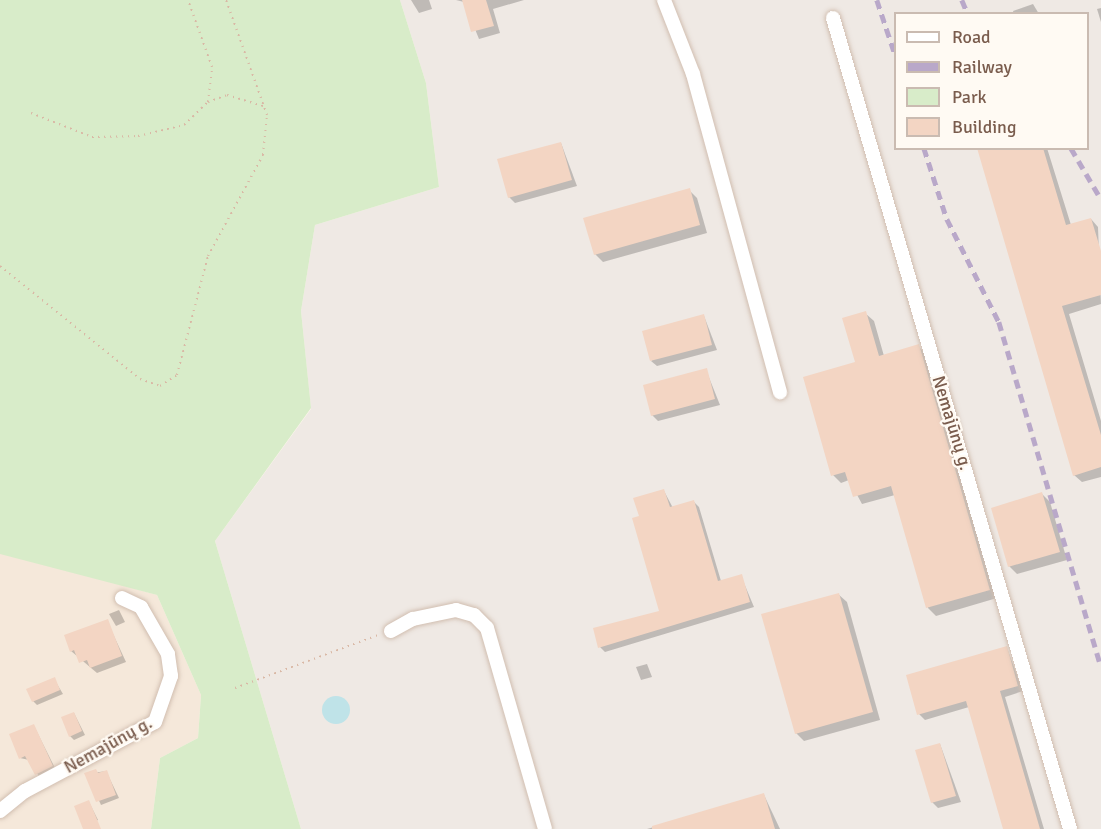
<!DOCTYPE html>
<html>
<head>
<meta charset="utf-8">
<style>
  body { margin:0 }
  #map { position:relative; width:1101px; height:829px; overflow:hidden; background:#fdf6ec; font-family:Signika,sans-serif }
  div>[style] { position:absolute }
  .residential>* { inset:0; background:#f5e8da }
  .industrial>* { inset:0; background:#efe9e4 }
  .green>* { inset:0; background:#d8ecc9 }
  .water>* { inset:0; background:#bfe3e8 }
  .round { border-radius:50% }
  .shadow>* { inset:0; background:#0003 }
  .building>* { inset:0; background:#f3d5c3 }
  .path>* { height:2px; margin-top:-1px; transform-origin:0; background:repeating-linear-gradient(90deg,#d9b8a5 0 1.5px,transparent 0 6px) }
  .roads { filter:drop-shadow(0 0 2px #d1beb0) drop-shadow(0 0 2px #d1beb0) }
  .minor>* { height:14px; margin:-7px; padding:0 7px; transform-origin:7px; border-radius:7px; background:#fff }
  .rail>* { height:4.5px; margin-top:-2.25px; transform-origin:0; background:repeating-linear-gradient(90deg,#b9a8c9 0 9px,transparent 0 15px) }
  span { translate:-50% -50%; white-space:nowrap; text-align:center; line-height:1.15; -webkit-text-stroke:4.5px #fffaf3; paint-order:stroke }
  .street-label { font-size:18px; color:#7a5c4d }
  .legend { position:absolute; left:894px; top:12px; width:195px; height:138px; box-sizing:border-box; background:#fffaf3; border:2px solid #cabbb1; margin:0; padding:8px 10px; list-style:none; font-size:18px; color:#7a5c4d }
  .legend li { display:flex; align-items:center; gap:12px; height:30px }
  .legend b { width:30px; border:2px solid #cabbb1 }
</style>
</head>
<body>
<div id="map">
  <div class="residential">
    <div style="clip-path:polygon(4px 552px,157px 595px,201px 695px,198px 738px,160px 758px,151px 829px,0 829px,0 554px)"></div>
  </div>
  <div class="industrial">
    <div style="clip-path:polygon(evenodd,400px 0,1101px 0,1101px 829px,301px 829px,215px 541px,311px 409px,301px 311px,315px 225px,439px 187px,426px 83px,400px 0,896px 14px,1088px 14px,1088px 148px,896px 148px,896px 14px)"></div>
  </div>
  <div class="green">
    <div style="clip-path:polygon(0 0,400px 0,426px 83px,439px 187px,315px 225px,301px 311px,311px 408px,215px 541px,301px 829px,151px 829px,160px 758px,198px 738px,201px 695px,157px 595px,0 554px)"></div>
  </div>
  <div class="water">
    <div class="round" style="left:322px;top:696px;width:28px;height:28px"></div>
  </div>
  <div class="shadow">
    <div style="clip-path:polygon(411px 0,429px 0,432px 9px,419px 13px)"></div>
    <div style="clip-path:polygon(456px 0,524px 0,493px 9px,500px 33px,479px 39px,464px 2px)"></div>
    <div style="clip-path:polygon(1033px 4px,1039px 14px,1014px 14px,1013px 11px)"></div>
    <div style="clip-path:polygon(1101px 8px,1101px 22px,1097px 9px)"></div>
    <div style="clip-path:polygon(561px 143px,577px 186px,515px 203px,509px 197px)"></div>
    <div style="clip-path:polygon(978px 148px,1047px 148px,1071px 225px,1091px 219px,1098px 227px,1101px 304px,1069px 314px,1101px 421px,1101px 477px,1082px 482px,1074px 475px)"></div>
    <div style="clip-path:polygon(689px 190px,697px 198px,707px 233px,603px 262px,595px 254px)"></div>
    <div style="clip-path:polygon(865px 313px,874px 321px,884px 356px,918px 346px,926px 354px,997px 598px,936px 616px,928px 608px,895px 495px,862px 504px,849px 480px,841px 483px,833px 475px)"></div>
    <div style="clip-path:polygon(704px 316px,717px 350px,657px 366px,651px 361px)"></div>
    <div style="clip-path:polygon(706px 370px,720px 405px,658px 421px,652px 415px)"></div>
    <div style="clip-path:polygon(664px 491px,673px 508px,694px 502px,699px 507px,721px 581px,741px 576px,754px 607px,605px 652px,600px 647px,661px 613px,640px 517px)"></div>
    <div style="clip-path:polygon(1042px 494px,1050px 502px,1067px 560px,1017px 574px,1009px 566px)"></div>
    <div style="clip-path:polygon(838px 594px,847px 602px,880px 720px,804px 741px,796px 733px)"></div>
    <div style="clip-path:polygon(119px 610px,125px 622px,116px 626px,109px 614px)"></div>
    <div style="clip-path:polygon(107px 621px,126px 662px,97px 673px,71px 651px)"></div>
    <div style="clip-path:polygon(1007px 648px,1023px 691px,1005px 697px,1044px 829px,1004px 829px,969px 707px,925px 720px,919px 714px)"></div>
    <div style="clip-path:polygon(647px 664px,652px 677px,641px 680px,636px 667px)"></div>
    <div style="clip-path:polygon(54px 679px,63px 694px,37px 705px,33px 701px)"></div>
    <div style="clip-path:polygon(74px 713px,85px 735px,74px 740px,70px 736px)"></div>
    <div style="clip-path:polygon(34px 726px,56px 770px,40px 778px,29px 760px,20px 758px)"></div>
    <div style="clip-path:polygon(940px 744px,961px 802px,938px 808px,932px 802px)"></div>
    <div style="clip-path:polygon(106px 771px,119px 798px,101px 805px,87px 774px)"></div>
    <div style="clip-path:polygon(764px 795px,780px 829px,647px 829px)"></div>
    <div style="clip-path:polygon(89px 802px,98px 820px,86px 825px)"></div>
  </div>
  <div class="building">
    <div style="clip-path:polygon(462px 0,486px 0,494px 26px,471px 32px)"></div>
    <div style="clip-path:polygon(561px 142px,572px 180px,508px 198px,497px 159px)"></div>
    <div style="clip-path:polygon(977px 148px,1043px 148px,1066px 225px,1091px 218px,1101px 251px,1101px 295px,1062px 306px,1101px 435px,1101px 467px,1073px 476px)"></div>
    <div style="clip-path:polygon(690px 188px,700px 225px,594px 255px,583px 218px)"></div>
    <div style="clip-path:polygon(866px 311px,879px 356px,919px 344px,990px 590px,926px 608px,891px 486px,853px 497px,845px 472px,831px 476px,803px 377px,855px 362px,842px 318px)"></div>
    <div style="clip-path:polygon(704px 314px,712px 345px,650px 361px,642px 331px)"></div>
    <div style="clip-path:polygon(707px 368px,715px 399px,651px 416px,643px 385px)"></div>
    <div style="clip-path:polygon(664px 489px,670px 507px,694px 500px,718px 581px,742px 574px,750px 602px,598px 648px,593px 628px,659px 611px,632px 518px,639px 516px,633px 498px)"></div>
    <div style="clip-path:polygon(1042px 492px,1060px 552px,1008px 567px,991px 508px)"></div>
    <div style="clip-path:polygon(839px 593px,873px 712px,795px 734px,761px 614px)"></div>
    <div style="clip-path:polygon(108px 619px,122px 656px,90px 668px,87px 660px,79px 663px,74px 650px,70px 652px,64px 635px)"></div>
    <div style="clip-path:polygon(1007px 646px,1018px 686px,1000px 691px,1040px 829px,1003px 829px,966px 701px,917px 715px,906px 675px)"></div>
    <div style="clip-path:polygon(55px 677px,60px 690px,32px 702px,26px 689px)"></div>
    <div style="clip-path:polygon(74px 712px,82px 731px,69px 737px,61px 717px)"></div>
    <div style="clip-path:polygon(34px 724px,53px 766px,35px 775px,25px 756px,19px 759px,9px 734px)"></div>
    <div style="clip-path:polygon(940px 743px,956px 796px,931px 803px,915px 750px)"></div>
    <div style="clip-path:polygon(96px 769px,98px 773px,107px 770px,116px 795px,96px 802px,84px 773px)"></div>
    <div style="clip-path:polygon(764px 793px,775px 829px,652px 829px,652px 826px)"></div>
    <div style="clip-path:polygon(89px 800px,101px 829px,83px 829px,74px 806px)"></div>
  </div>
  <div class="path">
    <div style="left:208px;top:102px;width:20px;rotate:-20deg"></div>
    <div style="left:227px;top:95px;width:39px;rotate:17deg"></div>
    <div style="left:31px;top:113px;width:66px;rotate:21.5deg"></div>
    <div style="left:92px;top:137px;width:46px;rotate:-1.2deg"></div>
    <div style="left:138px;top:136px;width:47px;rotate:-13.4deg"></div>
    <div style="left:184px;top:125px;width:33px;rotate:-44deg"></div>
    <div style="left:208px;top:102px;width:35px;rotate:-83deg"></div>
    <div style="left:212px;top:67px;width:71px;rotate:-109.7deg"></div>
    <div style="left:0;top:266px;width:180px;rotate:38.9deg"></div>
    <div style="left:140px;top:379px;width:21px;rotate:19deg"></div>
    <div style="left:160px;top:386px;width:20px;rotate:-33deg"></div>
    <div style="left:177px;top:375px;width:123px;rotate:-75.4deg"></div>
    <div style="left:208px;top:256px;width:115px;rotate:-61.4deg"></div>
    <div style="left:263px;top:155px;width:40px;rotate:-84.3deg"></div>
    <div style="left:267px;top:115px;width:122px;rotate:-109.6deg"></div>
    <div style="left:235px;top:688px;width:153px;rotate:-20.3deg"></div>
  </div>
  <div class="roads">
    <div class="minor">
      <div style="left:664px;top:0;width:79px;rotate:68.6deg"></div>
      <div style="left:693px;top:74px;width:330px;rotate:74.7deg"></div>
      <div style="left:833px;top:18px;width:845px;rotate:73.71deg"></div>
      <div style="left:391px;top:631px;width:25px;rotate:-29deg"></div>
      <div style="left:413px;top:619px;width:44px;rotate:-11.8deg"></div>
      <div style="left:456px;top:610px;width:19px;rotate:16deg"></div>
      <div style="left:474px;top:615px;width:18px;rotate:45deg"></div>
      <div style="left:487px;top:628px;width:209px;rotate:73.9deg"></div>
      <div style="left:0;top:811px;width:32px;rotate:-39deg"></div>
      <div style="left:25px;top:791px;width:147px;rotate:-28deg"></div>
      <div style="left:155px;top:722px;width:49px;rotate:-70.8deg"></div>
      <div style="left:171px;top:676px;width:22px;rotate:-98deg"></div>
      <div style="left:168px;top:654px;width:54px;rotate:-119.9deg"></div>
      <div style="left:141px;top:607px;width:21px;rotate:-155deg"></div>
    </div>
  </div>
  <div class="rail">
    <div style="left:877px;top:0;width:60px;rotate:71.6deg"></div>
    <div style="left:962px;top:0;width:15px;rotate:67deg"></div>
    <div style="left:924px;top:148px;width:75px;rotate:72.1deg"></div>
    <div style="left:947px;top:219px;width:115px;rotate:63.2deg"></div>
    <div style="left:999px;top:322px;width:360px;rotate:73.5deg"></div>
    <div style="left:1071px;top:148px;width:59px;rotate:59.5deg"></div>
  </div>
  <div class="street-label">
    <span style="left:952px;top:423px;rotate:73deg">Nemajūnų g.</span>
    <span style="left:108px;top:745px;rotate:-29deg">Nemajūnų g.</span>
  </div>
  <ul class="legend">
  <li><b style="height:8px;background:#fff"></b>Road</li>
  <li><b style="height:8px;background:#b9a8c9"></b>Railway</li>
  <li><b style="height:16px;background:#d8ecc9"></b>Park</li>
  <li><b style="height:16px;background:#f3d5c3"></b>Building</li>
  </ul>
</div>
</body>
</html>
